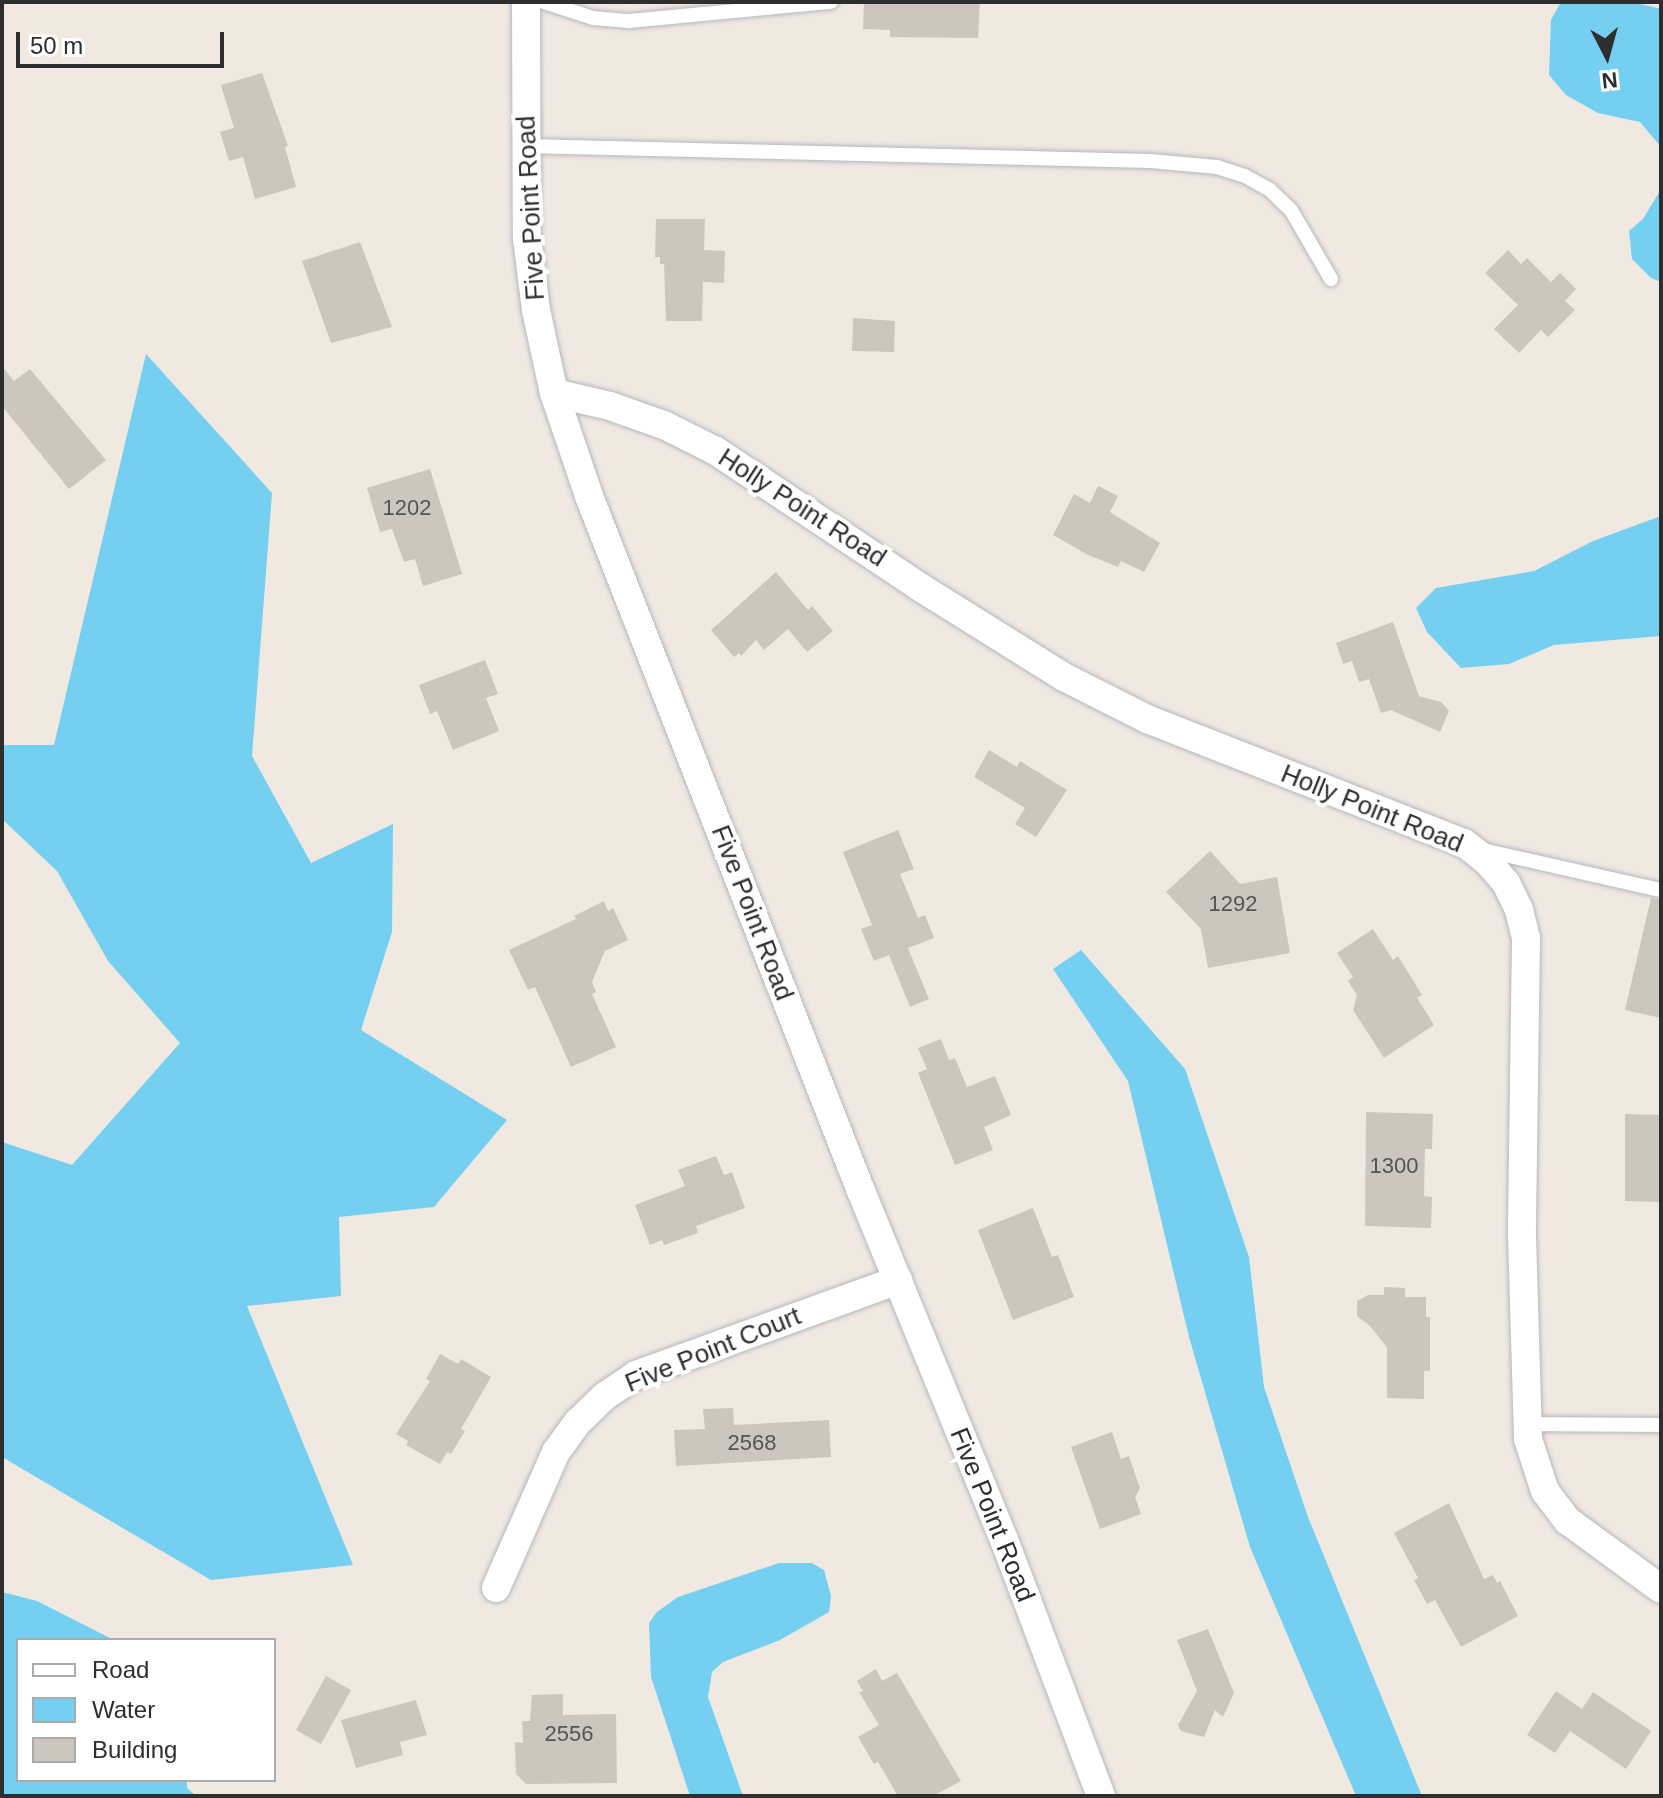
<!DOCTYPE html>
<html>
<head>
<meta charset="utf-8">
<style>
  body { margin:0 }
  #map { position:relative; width:1663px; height:1798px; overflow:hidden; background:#efe9e1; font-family:Arial,sans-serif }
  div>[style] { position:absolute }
  .water>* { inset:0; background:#75cff0 }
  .building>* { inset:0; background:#cbc7bf }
  .roads { filter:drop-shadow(0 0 2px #b4b7c1) drop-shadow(0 0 2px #b4b7c1) }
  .lane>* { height:14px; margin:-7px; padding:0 7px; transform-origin:7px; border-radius:7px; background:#fff }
  .street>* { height:28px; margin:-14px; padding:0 14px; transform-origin:14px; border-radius:14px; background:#fff }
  span { translate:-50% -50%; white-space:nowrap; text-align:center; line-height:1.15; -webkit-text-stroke:8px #fff; paint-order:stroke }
  .number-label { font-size:22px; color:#555452 }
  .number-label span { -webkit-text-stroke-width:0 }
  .street-label { font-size:26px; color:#2e2e2e }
  .frame { position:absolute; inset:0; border:4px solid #2e2e2e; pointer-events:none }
  .legend { position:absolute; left:16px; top:1638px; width:260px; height:144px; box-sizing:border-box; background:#fff; border:2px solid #ababab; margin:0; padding:10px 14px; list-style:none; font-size:24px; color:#2e2e2e }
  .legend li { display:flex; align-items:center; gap:16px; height:40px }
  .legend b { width:40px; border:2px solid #ababab }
  .north { position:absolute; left:1567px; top:16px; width:80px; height:80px; -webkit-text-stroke:6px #fff; paint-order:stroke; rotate:174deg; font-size:22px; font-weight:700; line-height:32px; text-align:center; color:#2e2e2e }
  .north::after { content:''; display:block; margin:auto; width:28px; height:36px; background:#2e2e2e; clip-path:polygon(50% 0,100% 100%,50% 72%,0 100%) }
  .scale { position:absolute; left:16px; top:32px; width:208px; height:36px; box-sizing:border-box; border:4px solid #2e2e2e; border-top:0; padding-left:10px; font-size:24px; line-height:28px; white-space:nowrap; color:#2e2e2e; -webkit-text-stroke:6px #fff; paint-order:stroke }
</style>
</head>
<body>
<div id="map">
  <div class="water">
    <div style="clip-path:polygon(1561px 2px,1632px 2px,1661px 9px,1661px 147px,1640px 122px,1598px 113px,1566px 95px,1549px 75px,1551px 20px)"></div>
    <div style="clip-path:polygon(1661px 189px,1661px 282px,1651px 278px,1632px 259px,1629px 231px,1643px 219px)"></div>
    <div style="clip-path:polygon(146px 354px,272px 493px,252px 756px,311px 863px,393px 824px,392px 932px,361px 1030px,507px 1120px,434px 1207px,339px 1217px,341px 1296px,247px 1306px,353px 1565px,211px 1580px,2px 1457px,2px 1142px,72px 1165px,180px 1043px,108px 961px,57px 871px,2px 819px,2px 745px,54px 745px)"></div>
    <div style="clip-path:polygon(1661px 516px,1661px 636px,1554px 645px,1509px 664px,1461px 668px,1427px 632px,1416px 608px,1436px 588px,1534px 571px,1593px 541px)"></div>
    <div style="clip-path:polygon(1081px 950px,1185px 1069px,1249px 1257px,1264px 1387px,1308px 1517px,1422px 1796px,1356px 1796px,1250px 1547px,1189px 1337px,1128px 1081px,1053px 969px)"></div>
    <div style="clip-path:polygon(779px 1563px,812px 1563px,824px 1570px,831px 1596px,829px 1612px,780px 1640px,723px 1662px,712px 1672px,708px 1697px,743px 1796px,690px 1796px,651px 1677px,649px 1623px,657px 1612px,678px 1597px)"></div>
    <div style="clip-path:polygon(2px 1592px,37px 1601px,114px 1640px,18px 1640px,18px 1780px,187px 1780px,187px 1788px,196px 1796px,2px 1796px)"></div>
  </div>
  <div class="building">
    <div style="clip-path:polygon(864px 2px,980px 2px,978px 38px,890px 37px,890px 30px,863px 29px)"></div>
    <div style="clip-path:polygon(262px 73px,288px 146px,285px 147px,296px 187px,255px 199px,243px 157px,229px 161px,220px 132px,234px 128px,221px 85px)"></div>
    <div style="clip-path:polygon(656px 219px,705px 219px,704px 250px,725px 251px,724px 283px,703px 282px,702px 321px,666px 321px,664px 264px,660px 264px,660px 257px,655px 257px)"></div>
    <div style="clip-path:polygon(360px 242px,392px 327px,331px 343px,302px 261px)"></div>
    <div style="clip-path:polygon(1508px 250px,1521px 264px,1527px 258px,1551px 282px,1560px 273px,1576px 289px,1565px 301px,1575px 310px,1548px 337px,1541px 330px,1519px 353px,1494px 329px,1518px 305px,1485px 273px)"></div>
    <div style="clip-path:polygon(853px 318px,895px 321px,894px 352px,852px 351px)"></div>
    <div style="clip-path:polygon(2px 366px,14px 381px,30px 369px,106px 460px,69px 489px,2px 406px)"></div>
    <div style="clip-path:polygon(430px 469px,462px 574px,423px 586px,415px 559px,404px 562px,392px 529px,380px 532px,367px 488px)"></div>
    <div style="clip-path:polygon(1098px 486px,1118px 496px,1110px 512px,1160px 543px,1144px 572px,1121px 561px,1118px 567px,1088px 555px,1053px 535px,1074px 494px,1090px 503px)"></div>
    <div style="clip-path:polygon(776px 572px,808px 610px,812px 606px,833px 631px,807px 652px,788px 629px,764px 650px,756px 640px,741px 656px,739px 653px,734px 657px,711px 630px)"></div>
    <div style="clip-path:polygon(1393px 622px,1419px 696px,1441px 702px,1449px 711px,1440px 732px,1391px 710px,1381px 713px,1369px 679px,1359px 682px,1352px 661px,1343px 664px,1336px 643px)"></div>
    <div style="clip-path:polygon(485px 660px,498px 694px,486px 698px,499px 731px,453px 750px,437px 711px,430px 714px,419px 685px)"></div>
    <div style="clip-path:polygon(989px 750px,1017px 767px,1020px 761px,1067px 790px,1036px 837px,1015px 824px,1025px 808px,974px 777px)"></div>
    <div style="clip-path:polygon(898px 830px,914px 869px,900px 874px,918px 918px,925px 915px,934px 938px,908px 948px,929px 999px,910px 1007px,889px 955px,874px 961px,861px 929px,872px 925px,843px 852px)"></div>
    <div style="clip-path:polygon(1210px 851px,1240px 884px,1277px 877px,1290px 953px,1208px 968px,1201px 929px,1166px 892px)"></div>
    <div style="clip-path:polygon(1651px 898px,1661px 900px,1661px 1018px,1625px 1010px)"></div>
    <div style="clip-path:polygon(604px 901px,608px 911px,613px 908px,628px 940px,605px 951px,592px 982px,596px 992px,592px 994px,616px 1047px,571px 1067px,535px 987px,528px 990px,509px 950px,576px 919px,574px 916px)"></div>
    <div style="clip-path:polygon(1373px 929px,1393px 960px,1398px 956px,1422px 995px,1417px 998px,1434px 1025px,1384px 1058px,1353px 1010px,1357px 995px,1348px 981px,1353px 977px,1337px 953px)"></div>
    <div style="clip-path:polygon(941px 1039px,949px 1060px,955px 1058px,967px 1087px,995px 1076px,1011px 1115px,984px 1127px,993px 1150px,955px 1165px,918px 1073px,927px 1069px,918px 1048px)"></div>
    <div style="clip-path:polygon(1366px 1112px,1433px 1114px,1432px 1149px,1425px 1149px,1424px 1196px,1432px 1197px,1431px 1228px,1365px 1226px)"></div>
    <div style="clip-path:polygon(1625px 1114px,1661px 1115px,1661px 1202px,1625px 1201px)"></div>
    <div style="clip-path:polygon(716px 1156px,724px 1175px,732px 1172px,745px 1208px,696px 1226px,698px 1233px,664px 1245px,662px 1240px,650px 1245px,635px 1205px,685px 1186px,678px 1170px)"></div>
    <div style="clip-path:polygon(1033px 1208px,1052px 1257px,1058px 1255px,1074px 1297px,1013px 1320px,978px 1230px)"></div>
    <div style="clip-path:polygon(1384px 1287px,1405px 1288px,1405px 1297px,1426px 1297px,1426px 1317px,1430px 1317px,1430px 1371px,1424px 1371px,1424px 1399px,1387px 1398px,1387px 1347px,1369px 1325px,1357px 1316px,1357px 1301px,1368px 1295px,1384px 1295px)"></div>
    <div style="clip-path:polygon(440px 1354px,458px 1364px,461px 1359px,491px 1377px,461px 1429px,465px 1431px,451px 1454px,447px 1452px,440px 1464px,406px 1445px,408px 1441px,396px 1434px,430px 1381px,426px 1379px)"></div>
    <div style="clip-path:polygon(733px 1408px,734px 1425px,829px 1420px,831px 1457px,676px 1466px,674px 1430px,705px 1429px,703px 1409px)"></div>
    <div style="clip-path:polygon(1112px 1432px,1121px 1459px,1129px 1456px,1140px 1488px,1135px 1497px,1141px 1514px,1100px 1529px,1071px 1447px)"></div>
    <div style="clip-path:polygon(1449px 1503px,1484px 1579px,1493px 1575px,1497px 1583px,1500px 1581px,1518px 1616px,1461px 1647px,1435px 1600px,1427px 1604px,1414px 1580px,1418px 1578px,1394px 1533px)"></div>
    <div style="clip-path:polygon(1208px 1629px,1234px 1693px,1223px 1717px,1215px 1710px,1204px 1737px,1181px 1731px,1178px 1725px,1197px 1691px,1177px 1640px)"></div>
    <div style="clip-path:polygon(876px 1669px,882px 1681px,897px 1673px,961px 1781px,933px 1796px,898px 1796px,878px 1762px,874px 1764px,858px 1737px,879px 1725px,859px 1692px,863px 1691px,857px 1681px)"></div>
    <div style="clip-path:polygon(326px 1676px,351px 1690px,321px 1744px,296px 1730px)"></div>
    <div style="clip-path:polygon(1556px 1691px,1582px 1709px,1593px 1692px,1651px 1731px,1626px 1769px,1570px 1731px,1555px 1753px,1527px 1735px)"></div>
    <div style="clip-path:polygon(563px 1694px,563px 1715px,616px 1714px,617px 1783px,526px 1784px,516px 1774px,515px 1742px,523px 1743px,522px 1721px,530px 1721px,532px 1695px)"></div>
    <div style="clip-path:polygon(416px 1700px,427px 1735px,400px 1742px,403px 1755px,356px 1768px,341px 1720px)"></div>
  </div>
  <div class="roads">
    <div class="lane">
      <div style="left:544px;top:2px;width:52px;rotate:18.1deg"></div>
      <div style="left:593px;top:18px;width:36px;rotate:5deg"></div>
      <div style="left:629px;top:21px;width:203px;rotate:-5.4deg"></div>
      <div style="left:525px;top:146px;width:626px;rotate:1.37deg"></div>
      <div style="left:1151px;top:161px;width:66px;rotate:5.2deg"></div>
      <div style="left:1217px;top:167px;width:29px;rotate:18deg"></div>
      <div style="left:1245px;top:176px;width:29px;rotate:29deg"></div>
      <div style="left:1270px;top:190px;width:29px;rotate:44deg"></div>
      <div style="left:1291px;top:210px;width:80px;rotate:59.9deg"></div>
      <div style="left:1483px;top:850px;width:182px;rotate:12.7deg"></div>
      <div style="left:1527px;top:1424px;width:134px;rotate:0.4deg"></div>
    </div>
    <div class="street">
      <div style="left:526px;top:2px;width:236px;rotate:89.8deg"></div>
      <div style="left:527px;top:238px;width:73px;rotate:82.9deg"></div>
      <div style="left:536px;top:310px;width:85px;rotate:77.8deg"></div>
      <div style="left:554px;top:393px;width:109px;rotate:71.2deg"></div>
      <div style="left:589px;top:496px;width:746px;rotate:68.63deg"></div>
      <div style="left:861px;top:1191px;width:379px;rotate:67.7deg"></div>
      <div style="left:1005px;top:1542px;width:272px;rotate:69.3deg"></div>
      <div style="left:554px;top:393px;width:57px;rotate:13.1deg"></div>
      <div style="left:610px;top:406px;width:57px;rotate:19.4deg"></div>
      <div style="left:664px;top:425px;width:58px;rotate:26.6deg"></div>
      <div style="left:716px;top:451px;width:249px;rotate:33.7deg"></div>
      <div style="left:923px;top:589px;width:166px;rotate:32deg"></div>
      <div style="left:1064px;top:677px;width:93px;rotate:26.8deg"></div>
      <div style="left:1147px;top:719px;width:340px;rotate:21.4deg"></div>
      <div style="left:1464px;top:843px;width:29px;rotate:38deg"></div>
      <div style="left:1487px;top:861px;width:29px;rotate:49deg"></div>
      <div style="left:1506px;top:883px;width:30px;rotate:64deg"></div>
      <div style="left:1519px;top:910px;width:29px;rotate:76deg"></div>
      <div style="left:1526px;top:938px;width:298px;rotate:90.8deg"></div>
      <div style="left:1522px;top:1236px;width:203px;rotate:88.3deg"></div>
      <div style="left:1528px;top:1439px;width:55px;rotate:71.9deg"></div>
      <div style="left:1545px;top:1491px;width:38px;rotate:53deg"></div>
      <div style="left:1568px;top:1521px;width:115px;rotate:36.2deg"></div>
      <div style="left:496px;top:1588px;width:149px;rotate:-66.2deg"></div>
      <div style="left:556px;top:1452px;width:37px;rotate:-54deg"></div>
      <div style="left:578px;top:1422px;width:37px;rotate:-44deg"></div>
      <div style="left:605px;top:1396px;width:37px;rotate:-34deg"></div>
      <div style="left:636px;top:1375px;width:279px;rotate:-19.9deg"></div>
    </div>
  </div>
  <div class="number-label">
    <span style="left:407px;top:508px">1202</span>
    <span style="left:1233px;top:904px">1292</span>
    <span style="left:1394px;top:1166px">1300</span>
    <span style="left:752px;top:1443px">2568</span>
    <span style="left:569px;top:1734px">2556</span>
  </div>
  <div class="street-label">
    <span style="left:531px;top:208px;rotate:-93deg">Five Point Road</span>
    <span style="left:802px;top:508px;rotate:33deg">Holly Point Road</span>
    <span style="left:1372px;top:809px;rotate:22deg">Holly Point Road</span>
    <span style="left:752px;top:913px;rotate:69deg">Five Point Road</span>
    <span style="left:713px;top:1350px;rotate:-22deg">Five Point Court</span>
    <span style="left:992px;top:1515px;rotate:68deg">Five Point Road</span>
  </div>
  <div class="frame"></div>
  <ul class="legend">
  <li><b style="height:10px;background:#fff"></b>Road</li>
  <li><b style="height:22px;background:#75cff0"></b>Water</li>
  <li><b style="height:22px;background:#cbc7bf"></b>Building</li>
  </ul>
  <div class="north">N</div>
  <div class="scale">50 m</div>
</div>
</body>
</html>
